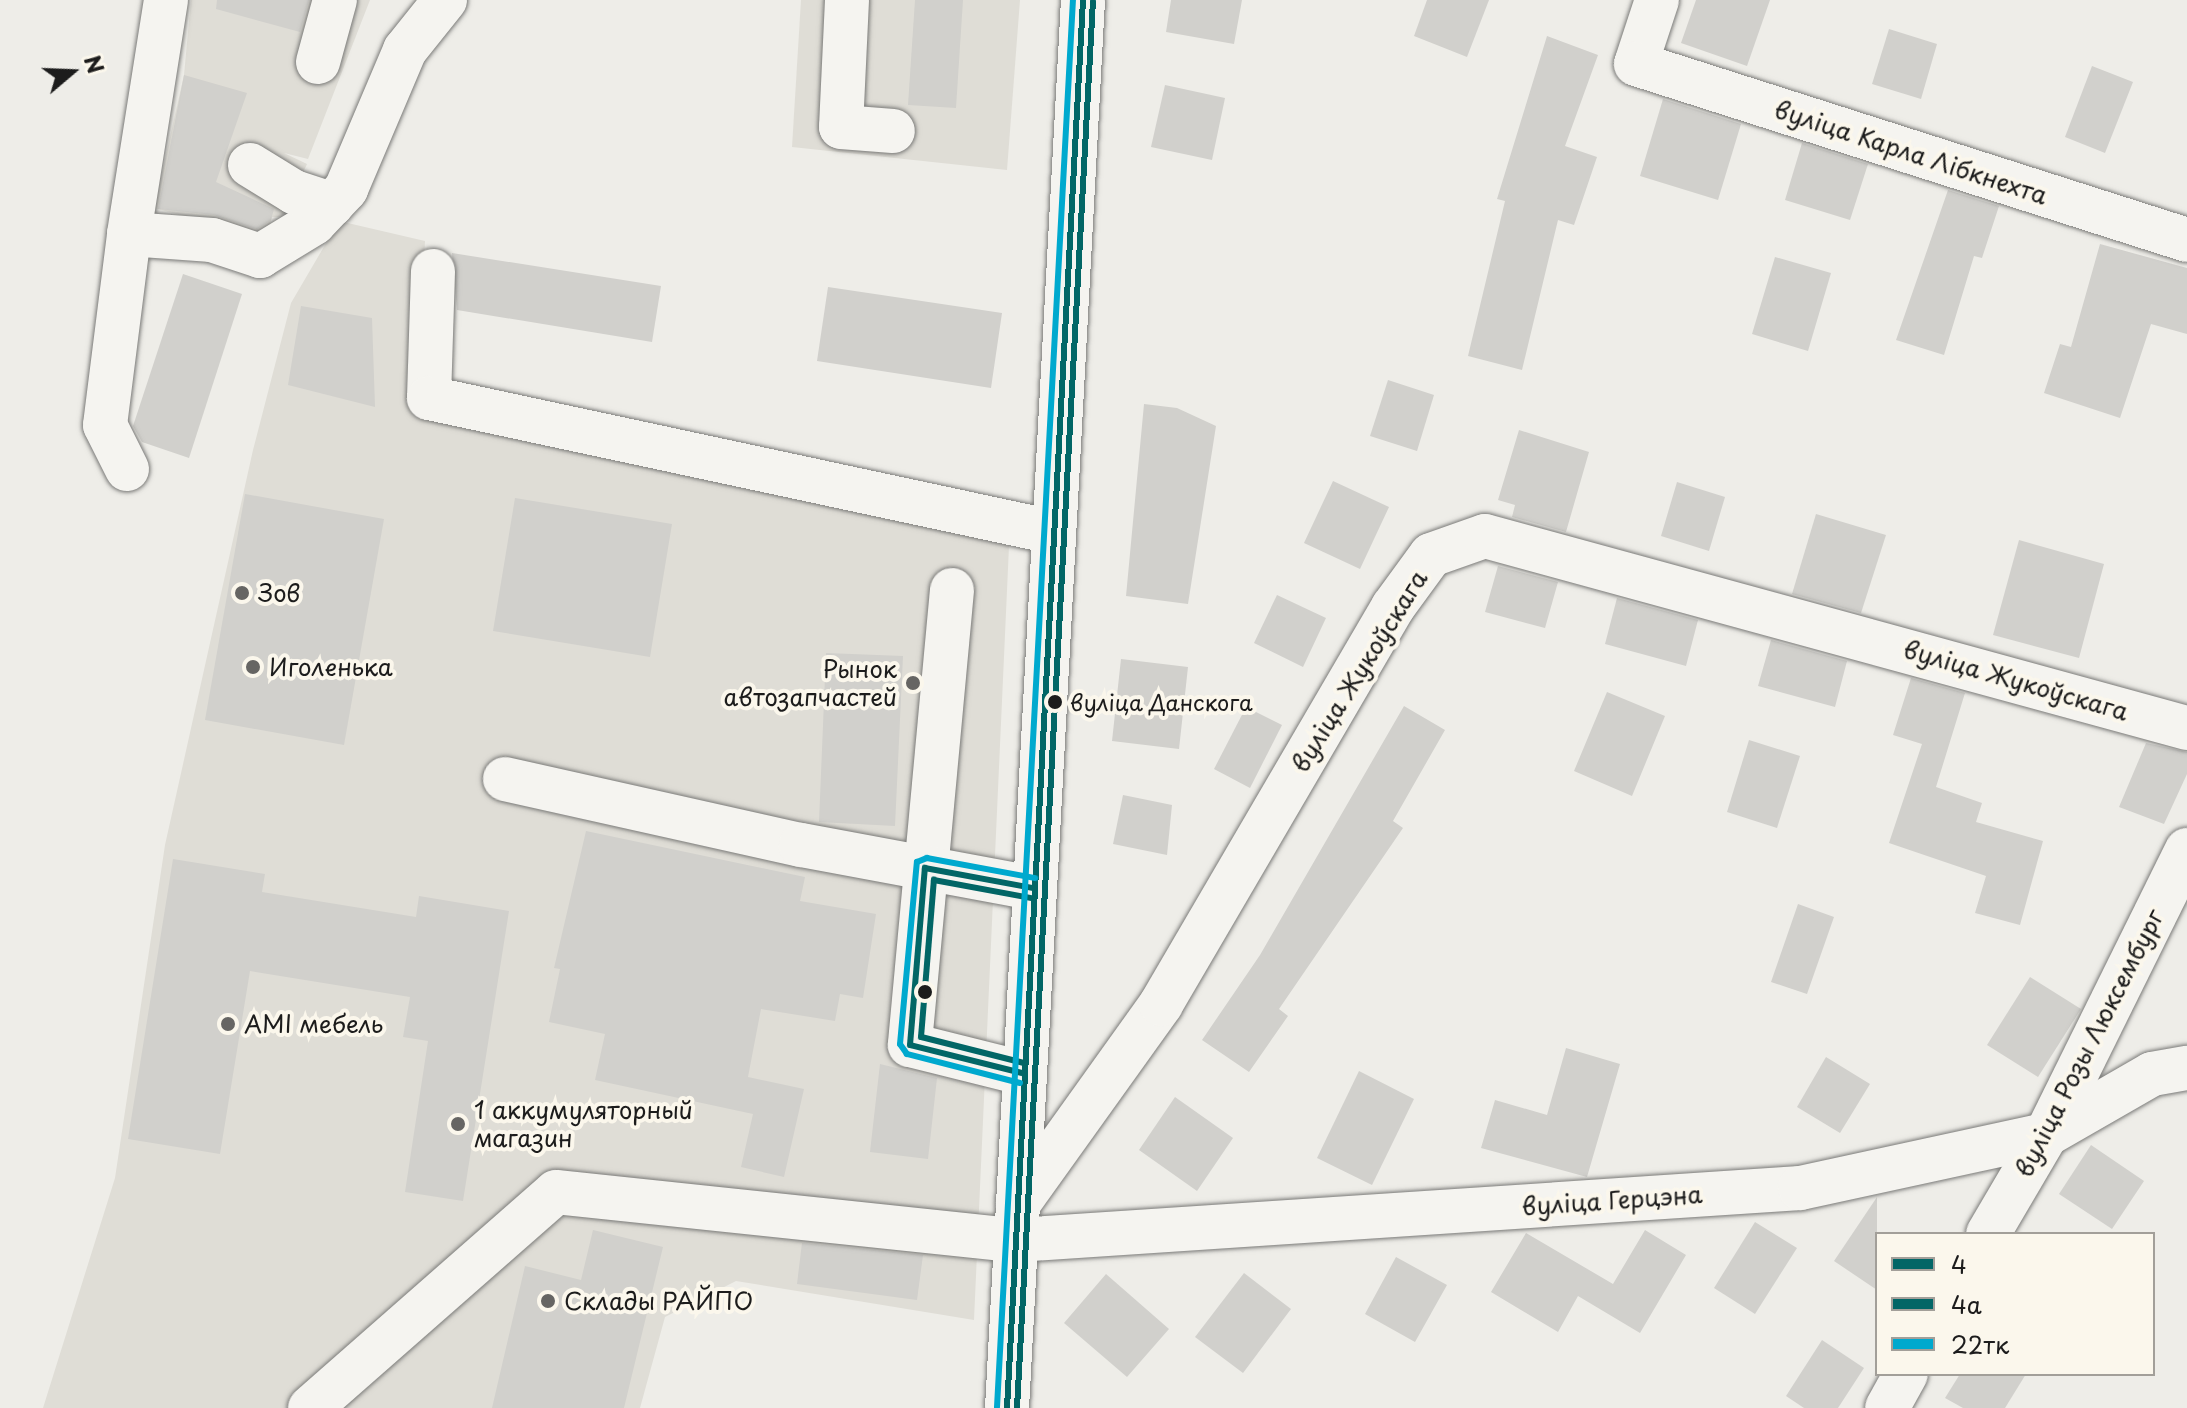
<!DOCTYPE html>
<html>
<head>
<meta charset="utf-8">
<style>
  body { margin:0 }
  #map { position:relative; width:2187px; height:1408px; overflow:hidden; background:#eeede8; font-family:"Playpen Sans",sans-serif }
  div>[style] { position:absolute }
  .built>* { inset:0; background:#dfddd6 }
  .building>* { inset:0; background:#d1d0cc }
  .roads { filter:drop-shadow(0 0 2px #7a7a78) drop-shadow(0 0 2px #7a7a78) }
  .minor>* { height:44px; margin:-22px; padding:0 22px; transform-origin:22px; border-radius:22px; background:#f5f4f0 }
  .major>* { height:44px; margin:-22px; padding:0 22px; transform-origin:22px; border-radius:22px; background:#f5f4f0 }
  .bus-1>* { height:6px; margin:-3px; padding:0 3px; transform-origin:3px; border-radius:3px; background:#026666 }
  .bus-2>* { height:6px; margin:-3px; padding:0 3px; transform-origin:3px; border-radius:3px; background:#026666 }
  .bus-3>* { height:6px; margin:-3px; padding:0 3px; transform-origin:3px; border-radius:3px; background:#00a9ce }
  .dots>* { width:22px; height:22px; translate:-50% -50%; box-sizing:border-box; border:4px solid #fbf7ec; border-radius:50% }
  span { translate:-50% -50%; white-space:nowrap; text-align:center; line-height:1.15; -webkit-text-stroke:8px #fbf7ec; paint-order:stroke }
  .bus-label { font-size:22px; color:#1c1c1c }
  .left { translate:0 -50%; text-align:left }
  .street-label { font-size:24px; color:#1c1c1c }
  .poi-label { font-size:24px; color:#1c1c1c }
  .right { translate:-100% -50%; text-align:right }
  .legend { position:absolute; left:1875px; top:1232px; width:280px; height:144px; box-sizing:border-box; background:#fbf7ec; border:2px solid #a29f99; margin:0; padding:10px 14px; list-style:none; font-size:24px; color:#1c1c1c }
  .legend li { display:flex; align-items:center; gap:16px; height:40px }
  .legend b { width:40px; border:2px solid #a29f99 }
  .north { position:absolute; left:32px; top:32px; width:80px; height:80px; -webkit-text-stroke:6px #fbf7ec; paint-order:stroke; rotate:71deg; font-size:22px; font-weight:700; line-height:32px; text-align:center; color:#1c1c1c }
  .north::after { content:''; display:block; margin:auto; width:28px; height:36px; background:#1c1c1c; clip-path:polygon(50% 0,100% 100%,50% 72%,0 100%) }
</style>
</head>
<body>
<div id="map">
  <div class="built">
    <div style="clip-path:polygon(191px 0,370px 0,308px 159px,284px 153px,307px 164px,282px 217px,272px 217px,266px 238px,154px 208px,184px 75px)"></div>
    <div style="clip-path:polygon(801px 0,1020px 0,1007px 170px,792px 147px)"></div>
    <div style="clip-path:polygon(339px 221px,425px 241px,416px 416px,1011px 502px,974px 1320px,736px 1281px,665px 1317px,640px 1408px,43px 1408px,115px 1178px,165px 845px,253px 450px,291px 303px)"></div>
  </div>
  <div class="building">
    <div style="clip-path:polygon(217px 0,309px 0,300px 32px,216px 9px)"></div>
    <div style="clip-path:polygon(915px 0,963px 0,956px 108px,908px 105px)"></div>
    <div style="clip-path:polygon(1171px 0,1242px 0,1234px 44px,1166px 32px)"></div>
    <div style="clip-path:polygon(1427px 0,1489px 0,1467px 57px,1414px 36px)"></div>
    <div style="clip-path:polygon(1696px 0,1770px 0,1747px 66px,1681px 43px)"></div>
    <div style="clip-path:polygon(1889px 29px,1937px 44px,1921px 99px,1872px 84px)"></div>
    <div style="clip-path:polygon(1547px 36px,1598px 55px,1565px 146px,1597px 157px,1574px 225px,1558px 220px,1522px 370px,1468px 356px,1505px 201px,1497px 199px)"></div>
    <div style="clip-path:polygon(2092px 66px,2133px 82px,2105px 153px,2065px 137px)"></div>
    <div style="clip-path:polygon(184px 75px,247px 93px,216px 182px,274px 209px,271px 220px,257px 229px,214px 215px,158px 209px)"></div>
    <div style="clip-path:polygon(1165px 85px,1225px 98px,1212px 160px,1151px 147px)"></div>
    <div style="clip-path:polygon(1663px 99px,1741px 124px,1718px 200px,1640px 176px)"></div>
    <div style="clip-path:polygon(1802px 143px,1868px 164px,1850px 220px,1785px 200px)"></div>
    <div style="clip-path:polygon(1948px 190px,1999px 206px,1982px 258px,1974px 256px,1944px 355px,1896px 340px)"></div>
    <div style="clip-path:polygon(2100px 244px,2187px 268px,2187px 334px,2151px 324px,2120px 418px,2044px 393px,2060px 344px,2071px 347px)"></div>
    <div style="clip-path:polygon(452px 253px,661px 286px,652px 342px,457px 310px)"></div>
    <div style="clip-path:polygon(1775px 257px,1831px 273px,1808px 351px,1752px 334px)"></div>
    <div style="clip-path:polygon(183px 274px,242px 294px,189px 458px,142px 442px,133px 426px)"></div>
    <div style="clip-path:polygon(828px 287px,1002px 313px,991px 388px,817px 361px)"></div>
    <div style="clip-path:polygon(301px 306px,372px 318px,375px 407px,288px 385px)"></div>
    <div style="clip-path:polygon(1388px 380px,1434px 395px,1417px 451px,1370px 436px)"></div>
    <div style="clip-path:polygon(1144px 404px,1177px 408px,1216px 426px,1188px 604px,1126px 596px)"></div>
    <div style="clip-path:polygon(1519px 430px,1589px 452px,1566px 532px,1512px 517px,1515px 505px,1498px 500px)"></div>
    <div style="clip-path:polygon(1333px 481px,1389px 507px,1360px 569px,1304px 543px)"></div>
    <div style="clip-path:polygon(1677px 482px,1725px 497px,1709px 551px,1661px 536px)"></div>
    <div style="clip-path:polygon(245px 494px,384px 519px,344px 745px,205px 720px)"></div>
    <div style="clip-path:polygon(515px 498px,672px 524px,650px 657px,493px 631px)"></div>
    <div style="clip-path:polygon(1816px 514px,1886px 535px,1861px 613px,1792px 594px)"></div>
    <div style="clip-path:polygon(2019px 540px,2104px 564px,2079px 658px,1993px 635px)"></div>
    <div style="clip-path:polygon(1498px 566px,1558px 582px,1545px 628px,1485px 612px)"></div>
    <div style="clip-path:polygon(1277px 595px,1326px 618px,1303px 667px,1254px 643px)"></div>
    <div style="clip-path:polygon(1617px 598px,1698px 620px,1686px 666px,1605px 644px)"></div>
    <div style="clip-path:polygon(1771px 640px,1847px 661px,1835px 707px,1758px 686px)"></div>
    <div style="clip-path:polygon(826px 653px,903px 656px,895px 826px,819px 822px)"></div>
    <div style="clip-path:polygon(1121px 659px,1188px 667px,1179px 749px,1112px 741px)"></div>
    <div style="clip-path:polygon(1911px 678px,1965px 693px,1936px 787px,1982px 803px,1976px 822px,2043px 841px,2020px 925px,1975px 913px,1986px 876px,1889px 843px,1922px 744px,1893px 735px)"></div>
    <div style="clip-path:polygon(1607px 692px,1665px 716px,1632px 796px,1574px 771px)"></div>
    <div style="clip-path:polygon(1404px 706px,1445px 730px,1393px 821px,1403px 828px,1279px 1009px,1288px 1016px,1249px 1072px,1202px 1040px,1260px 955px)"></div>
    <div style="clip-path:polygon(1246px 707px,1282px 725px,1250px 788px,1214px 769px)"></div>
    <div style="clip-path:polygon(1749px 740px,1800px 756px,1777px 828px,1727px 812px)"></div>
    <div style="clip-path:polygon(2146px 743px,2187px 752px,2187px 774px,2164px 824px,2119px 807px)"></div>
    <div style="clip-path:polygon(1123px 795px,1172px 805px,1167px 855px,1113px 844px)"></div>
    <div style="clip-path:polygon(586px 831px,805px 877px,800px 901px,876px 914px,863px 998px,840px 994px,835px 1021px,761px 1009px,748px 1077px,804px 1089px,784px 1177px,741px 1167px,753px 1114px,595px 1080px,605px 1034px,549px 1022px,560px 969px,554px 968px)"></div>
    <div style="clip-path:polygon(173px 859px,265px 874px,262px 892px,416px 917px,419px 896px,509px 911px,463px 1201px,405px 1192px,428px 1041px,403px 1037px,410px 997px,250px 971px,220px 1154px,128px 1139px)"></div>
    <div style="clip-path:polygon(1798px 904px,1834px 917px,1807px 994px,1771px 982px)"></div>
    <div style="clip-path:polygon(2030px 977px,2081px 1009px,2038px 1077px,1987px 1045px)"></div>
    <div style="clip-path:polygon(1566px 1048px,1620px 1064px,1587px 1177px,1481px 1148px,1495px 1100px,1547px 1115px)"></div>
    <div style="clip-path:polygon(1826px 1057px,1870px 1084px,1840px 1133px,1797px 1107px)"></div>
    <div style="clip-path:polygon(880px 1064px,937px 1078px,928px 1159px,870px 1152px)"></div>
    <div style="clip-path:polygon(1359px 1071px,1414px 1099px,1372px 1185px,1317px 1158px)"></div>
    <div style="clip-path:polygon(1175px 1097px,1233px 1138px,1197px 1191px,1139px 1150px)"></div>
    <div style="clip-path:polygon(2091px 1145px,2144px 1181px,2112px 1229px,2059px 1194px)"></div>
    <div style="clip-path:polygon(1877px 1197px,1877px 1290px,1834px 1261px)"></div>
    <div style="clip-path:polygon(1755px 1222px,1797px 1248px,1755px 1314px,1714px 1288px)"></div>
    <div style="clip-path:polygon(593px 1230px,663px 1247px,624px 1408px,492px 1408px,525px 1266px,581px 1280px)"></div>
    <div style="clip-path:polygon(1645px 1230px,1686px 1255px,1640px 1333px,1578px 1296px,1558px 1332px,1491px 1292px,1526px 1233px,1613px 1284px)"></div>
    <div style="clip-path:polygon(802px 1243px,923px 1255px,917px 1300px,797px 1284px)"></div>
    <div style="clip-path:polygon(1396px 1257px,1447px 1285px,1415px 1342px,1365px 1314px)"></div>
    <div style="clip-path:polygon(1244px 1273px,1291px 1309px,1243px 1373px,1195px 1337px)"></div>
    <div style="clip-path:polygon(1106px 1274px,1169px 1329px,1127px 1377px,1064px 1323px)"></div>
    <div style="clip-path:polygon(1822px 1340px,1864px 1368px,1838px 1408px,1804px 1408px,1786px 1396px)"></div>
    <div style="clip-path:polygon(1960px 1374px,2026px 1374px,2005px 1408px,1963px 1408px,1945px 1398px)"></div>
  </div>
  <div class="roads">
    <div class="minor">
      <div style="left:166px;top:0;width:237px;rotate:99deg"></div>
      <div style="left:129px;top:234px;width:83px;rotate:4.1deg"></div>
      <div style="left:212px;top:240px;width:51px;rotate:18.4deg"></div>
      <div style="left:260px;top:256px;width:63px;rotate:-31.4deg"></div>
      <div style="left:314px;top:223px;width:47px;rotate:-46.7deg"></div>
      <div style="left:346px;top:189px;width:151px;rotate:-67deg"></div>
      <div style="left:405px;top:50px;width:64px;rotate:-51.3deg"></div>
      <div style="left:847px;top:0;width:127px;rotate:92.7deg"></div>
      <div style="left:841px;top:127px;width:52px;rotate:4.4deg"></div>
      <div style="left:1657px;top:0;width:67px;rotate:108.2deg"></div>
      <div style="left:1636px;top:64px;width:578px;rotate:17.71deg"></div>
      <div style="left:318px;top:62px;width:64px;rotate:-74.7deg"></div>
      <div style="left:250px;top:165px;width:52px;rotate:31.5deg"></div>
      <div style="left:294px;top:192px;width:40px;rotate:18deg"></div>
      <div style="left:433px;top:271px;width:127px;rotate:91.8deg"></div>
      <div style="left:429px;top:398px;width:638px;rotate:12.12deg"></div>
      <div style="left:127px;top:469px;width:49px;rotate:-116.6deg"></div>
      <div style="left:105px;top:425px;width:193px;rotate:-82.8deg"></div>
      <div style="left:952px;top:590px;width:457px;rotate:95.3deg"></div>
      <div style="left:910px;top:1045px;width:115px;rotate:14deg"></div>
      <div style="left:505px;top:779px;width:303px;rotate:12.6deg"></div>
      <div style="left:801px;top:845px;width:236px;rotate:10.5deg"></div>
      <div style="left:1018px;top:1204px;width:246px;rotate:-54.4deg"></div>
      <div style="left:1161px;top:1004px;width:460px;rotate:-59.7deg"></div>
      <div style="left:1393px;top:607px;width:64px;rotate:-53.8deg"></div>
      <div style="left:1431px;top:555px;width:57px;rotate:-19.4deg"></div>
      <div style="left:1485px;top:536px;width:728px;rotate:15.3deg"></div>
      <div style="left:1988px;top:1234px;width:115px;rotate:-59.6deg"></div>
      <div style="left:2046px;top:1135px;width:318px;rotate:-63.7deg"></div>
      <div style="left:310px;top:1408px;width:327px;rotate:-41.3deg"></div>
      <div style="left:556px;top:1192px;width:462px;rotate:6deg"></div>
      <div style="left:1016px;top:1240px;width:786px;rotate:-3.79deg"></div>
      <div style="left:1800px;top:1188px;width:252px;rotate:-12.2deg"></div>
      <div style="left:2046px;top:1135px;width:122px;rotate:-29.9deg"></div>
      <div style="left:2152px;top:1074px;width:36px;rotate:-10deg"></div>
      <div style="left:1887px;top:1408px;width:39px;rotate:-61deg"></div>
    </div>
    <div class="major">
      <div style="left:1007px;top:1408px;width:1410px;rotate:-86.91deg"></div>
    </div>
  </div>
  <div class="bus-1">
    <div style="left:1022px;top:1073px;width:115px;rotate:-166deg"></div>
    <div style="left:910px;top:1045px;width:178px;rotate:-85.2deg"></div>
    <div style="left:925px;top:868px;width:110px;rotate:10.5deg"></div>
    <div style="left:1007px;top:1408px;width:1410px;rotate:-86.91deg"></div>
  </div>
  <div class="bus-2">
    <div style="left:1024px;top:1063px;width:106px;rotate:-165.8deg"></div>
    <div style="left:921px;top:1037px;width:158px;rotate:-85.3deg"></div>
    <div style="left:934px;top:880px;width:99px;rotate:10.5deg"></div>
    <div style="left:1017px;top:1408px;width:1409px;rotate:-86.91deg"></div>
  </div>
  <div class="bus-3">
    <div style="left:1020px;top:1083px;width:117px;rotate:-165.6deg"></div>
    <div style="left:907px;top:1054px;width:12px;rotate:-125deg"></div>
    <div style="left:900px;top:1044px;width:183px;rotate:-84.7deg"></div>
    <div style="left:917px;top:862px;width:11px;rotate:-22deg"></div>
    <div style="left:927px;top:858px;width:110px;rotate:10.5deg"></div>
    <div style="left:997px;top:1407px;width:1409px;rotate:-86.91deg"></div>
  </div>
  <div class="dots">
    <div style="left:242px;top:593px;background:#666563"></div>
    <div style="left:253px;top:667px;background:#666563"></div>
    <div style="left:913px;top:683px;background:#666563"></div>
    <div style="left:1055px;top:702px;background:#1c1c1c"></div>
    <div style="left:925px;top:992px;background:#1c1c1c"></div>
    <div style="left:228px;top:1024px;background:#666563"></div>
    <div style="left:458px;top:1124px;background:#666563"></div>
    <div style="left:548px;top:1301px;background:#666563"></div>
  </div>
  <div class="bus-label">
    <span class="left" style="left:1070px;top:702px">вуліца Данскога</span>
  </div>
  <div class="street-label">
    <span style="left:1911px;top:152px;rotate:18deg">вуліца Карла Лібкнехта</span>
    <span style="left:1359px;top:671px;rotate:-58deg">вуліца Жукоўскага</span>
    <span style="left:2016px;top:680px;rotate:16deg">вуліца Жукоўскага</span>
    <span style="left:2089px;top:1043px;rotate:-63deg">вуліца Розы Люксембург</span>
    <span style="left:1612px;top:1200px;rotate:-4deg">вуліца Герцэна</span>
  </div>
  <div class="poi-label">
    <span class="left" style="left:258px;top:593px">Зов</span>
    <span class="left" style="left:269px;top:667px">Иголенька</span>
    <span class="right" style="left:897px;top:683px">Рынок<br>автозапчастей</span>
    <span class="left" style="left:244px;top:1024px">AMI мебель</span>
    <span class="left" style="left:474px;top:1124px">1 аккумуляторный<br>магазин</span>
    <span class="left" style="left:564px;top:1301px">Склады РАЙПО</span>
  </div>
  <ul class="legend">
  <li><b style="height:10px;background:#026666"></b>4</li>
  <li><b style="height:10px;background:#026666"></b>4а</li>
  <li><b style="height:10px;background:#00a9ce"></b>22тк</li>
  </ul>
  <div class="north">N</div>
</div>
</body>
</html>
